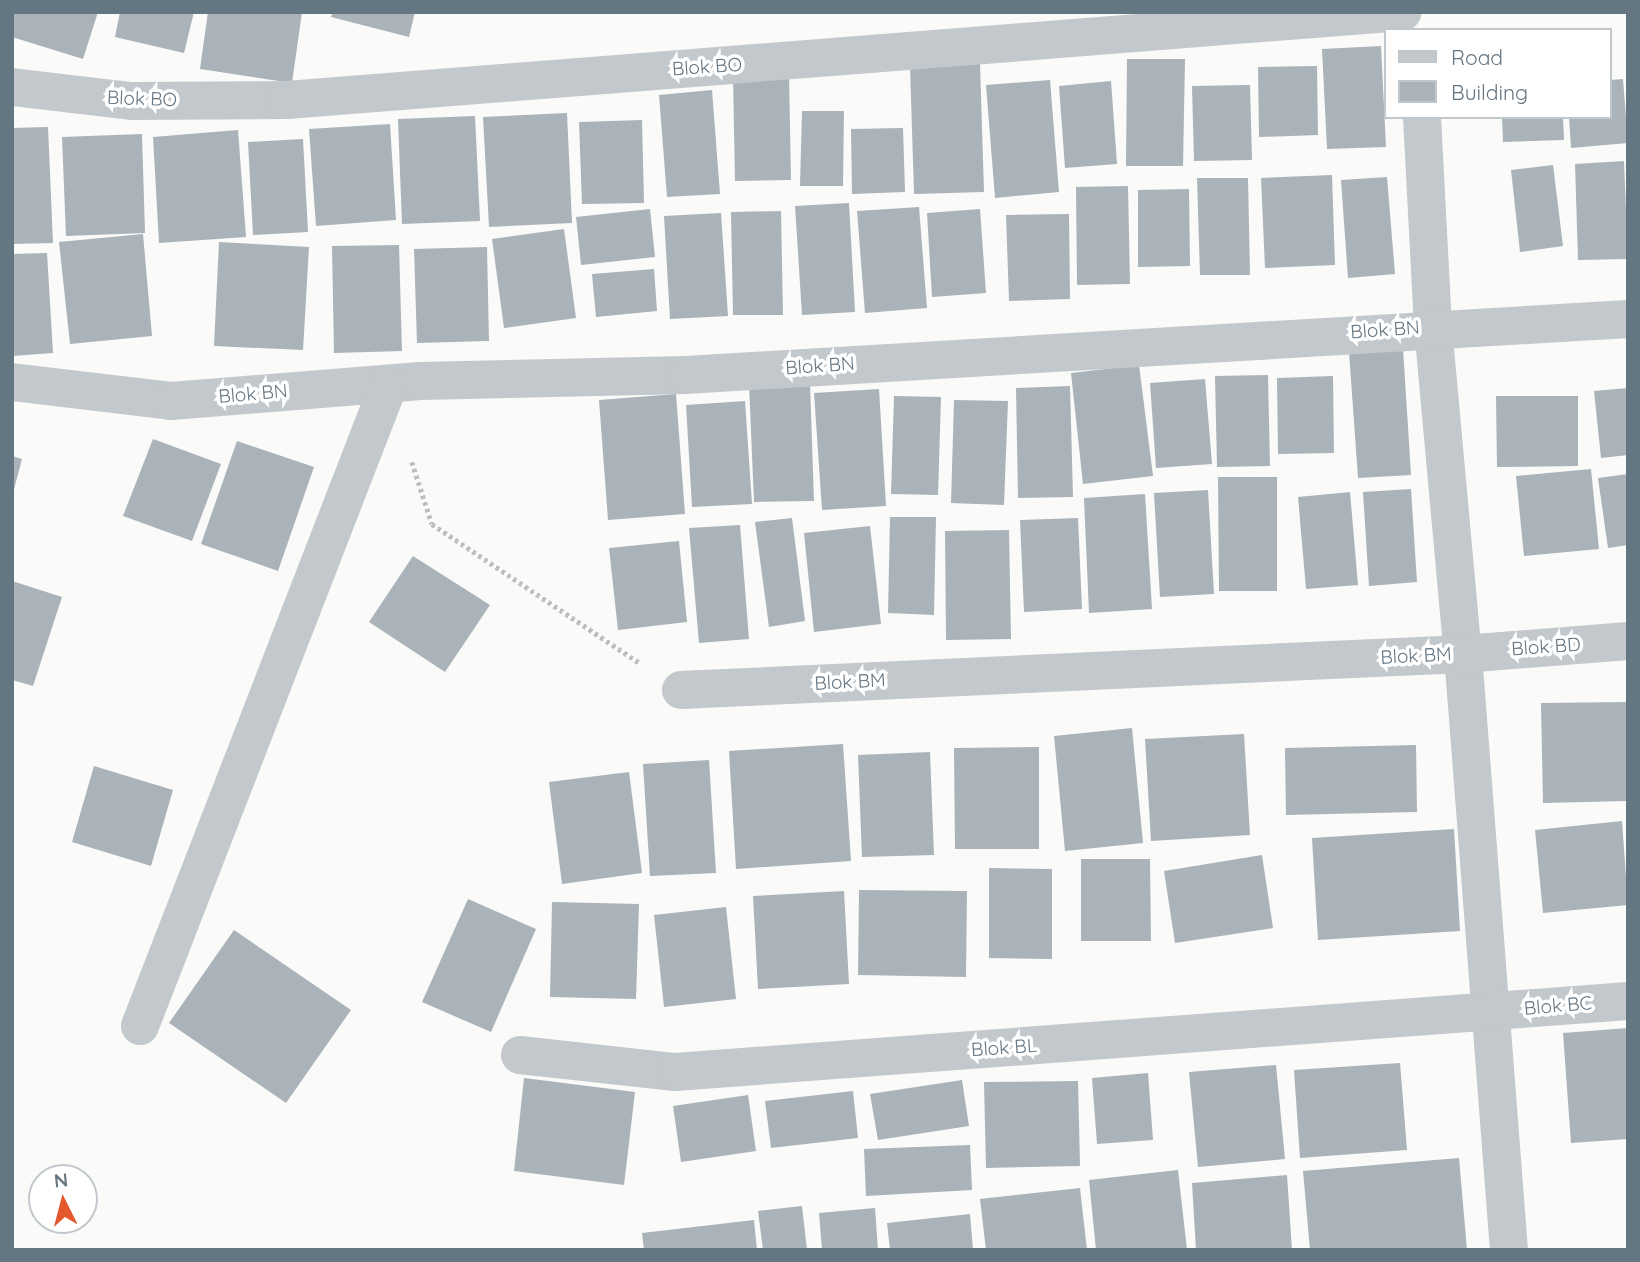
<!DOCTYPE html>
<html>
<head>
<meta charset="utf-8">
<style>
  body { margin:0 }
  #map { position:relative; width:1640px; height:1262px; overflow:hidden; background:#fafaf8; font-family:Quicksand,sans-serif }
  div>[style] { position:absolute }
  .building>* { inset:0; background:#aab3b9 }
  .path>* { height:4.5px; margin-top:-2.25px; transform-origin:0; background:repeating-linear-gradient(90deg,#bbbfc2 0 3.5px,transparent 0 7px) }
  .minor>* { height:38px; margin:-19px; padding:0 19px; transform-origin:19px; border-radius:19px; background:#c3c8cc }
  span { translate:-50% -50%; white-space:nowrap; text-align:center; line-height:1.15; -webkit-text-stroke:7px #fff; paint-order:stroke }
  .street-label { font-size:19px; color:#657683 }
  .frame { position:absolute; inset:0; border:14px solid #657683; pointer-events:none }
  .legend { position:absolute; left:1384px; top:28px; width:228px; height:91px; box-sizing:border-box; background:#fff; border:2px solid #c1c8cd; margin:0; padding:9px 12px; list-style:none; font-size:21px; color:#657683 }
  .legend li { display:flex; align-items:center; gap:14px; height:35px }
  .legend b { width:35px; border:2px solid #c1c8cd }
  .north { position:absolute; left:28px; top:1164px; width:70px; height:70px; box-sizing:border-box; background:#fff; border:2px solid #c1c8cd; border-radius:50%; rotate:354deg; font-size:19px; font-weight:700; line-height:28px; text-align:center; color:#657683 }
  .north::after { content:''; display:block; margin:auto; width:24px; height:32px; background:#e4572e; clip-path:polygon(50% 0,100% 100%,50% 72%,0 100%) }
</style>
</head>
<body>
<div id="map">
  <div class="building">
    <div style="clip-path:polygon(12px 12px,98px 12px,83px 59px,12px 37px)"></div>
    <div style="clip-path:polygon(120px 12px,194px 12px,184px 53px,115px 37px)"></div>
    <div style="clip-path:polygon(208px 12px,302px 12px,292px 83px,200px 69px)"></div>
    <div style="clip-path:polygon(333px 12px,415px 12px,409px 37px,331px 17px)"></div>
    <div style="clip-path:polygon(1381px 46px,1386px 147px,1327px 149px,1322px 49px)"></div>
    <div style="clip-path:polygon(1127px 59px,1185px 59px,1183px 166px,1126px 166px)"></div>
    <div style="clip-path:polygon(980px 64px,984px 192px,914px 194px,910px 66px)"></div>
    <div style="clip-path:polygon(1317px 66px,1318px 135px,1259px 137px,1258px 67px)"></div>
    <div style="clip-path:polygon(789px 75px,791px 180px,735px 181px,733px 77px)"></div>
    <div style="clip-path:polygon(1623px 79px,1628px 143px,1571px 148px,1569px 117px,1610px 117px,1610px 80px)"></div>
    <div style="clip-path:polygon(1050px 80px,1059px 192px,995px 198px,986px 85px)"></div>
    <div style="clip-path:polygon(1111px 81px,1117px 164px,1065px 168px,1059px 86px)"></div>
    <div style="clip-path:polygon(1250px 85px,1252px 160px,1194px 161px,1192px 86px)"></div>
    <div style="clip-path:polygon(712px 90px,720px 194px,667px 197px,659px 95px)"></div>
    <div style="clip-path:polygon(802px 111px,844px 111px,843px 186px,800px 186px)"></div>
    <div style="clip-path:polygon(567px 113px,572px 223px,489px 227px,483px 117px)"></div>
    <div style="clip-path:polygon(475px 116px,480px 221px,402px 224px,398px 119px)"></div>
    <div style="clip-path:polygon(1502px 117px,1563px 117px,1564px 140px,1503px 142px)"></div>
    <div style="clip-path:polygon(642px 120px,644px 203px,582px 204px,579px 122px)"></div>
    <div style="clip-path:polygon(390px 124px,396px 220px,316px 226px,309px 129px)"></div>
    <div style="clip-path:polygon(48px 127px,53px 243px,12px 244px,12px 128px)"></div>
    <div style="clip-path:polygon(903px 128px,905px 192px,852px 194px,851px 129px)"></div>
    <div style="clip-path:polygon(238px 130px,246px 237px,159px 243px,153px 137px)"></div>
    <div style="clip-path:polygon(142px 134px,145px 233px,66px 236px,62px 137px)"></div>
    <div style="clip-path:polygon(303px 139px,308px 232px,253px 235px,248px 142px)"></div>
    <div style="clip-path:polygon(1624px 161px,1628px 259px,1578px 260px,1575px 164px)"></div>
    <div style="clip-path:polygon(1553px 165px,1563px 246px,1520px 252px,1511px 170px)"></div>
    <div style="clip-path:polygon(1332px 175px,1335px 265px,1265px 268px,1261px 178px)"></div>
    <div style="clip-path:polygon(1387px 177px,1395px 274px,1348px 278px,1341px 180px)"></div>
    <div style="clip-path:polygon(1197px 178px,1248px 178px,1250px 275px,1200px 275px)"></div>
    <div style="clip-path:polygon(1128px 186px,1130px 284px,1077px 285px,1076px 187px)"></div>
    <div style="clip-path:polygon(1189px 189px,1190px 266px,1138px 267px,1138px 190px)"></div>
    <div style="clip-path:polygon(849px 203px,855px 312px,802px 315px,795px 206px)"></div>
    <div style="clip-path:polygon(919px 207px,927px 308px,865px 313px,857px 211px)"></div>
    <div style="clip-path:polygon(650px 209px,655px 257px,581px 265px,576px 217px)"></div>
    <div style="clip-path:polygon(980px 209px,986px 293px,932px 297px,927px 213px)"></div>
    <div style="clip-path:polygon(781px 211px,783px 315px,733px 315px,731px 212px)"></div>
    <div style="clip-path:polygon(721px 213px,728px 316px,670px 319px,664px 216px)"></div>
    <div style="clip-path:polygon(1069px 214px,1070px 299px,1009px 301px,1006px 215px)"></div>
    <div style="clip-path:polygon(564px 229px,576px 318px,504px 328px,492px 239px)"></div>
    <div style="clip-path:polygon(143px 234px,152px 336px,70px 344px,59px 242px)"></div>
    <div style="clip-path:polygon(219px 242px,309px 247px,303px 350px,214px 346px)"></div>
    <div style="clip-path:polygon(399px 245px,402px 351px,334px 353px,332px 246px)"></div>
    <div style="clip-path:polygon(487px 247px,489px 341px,417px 343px,414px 249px)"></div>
    <div style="clip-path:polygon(47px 253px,53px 353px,12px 356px,12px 254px)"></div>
    <div style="clip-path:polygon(654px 269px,657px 311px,596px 317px,592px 274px)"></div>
    <div style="clip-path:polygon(1403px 348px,1411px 475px,1358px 478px,1349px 352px)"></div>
    <div style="clip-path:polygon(1139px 365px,1153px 476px,1083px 484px,1071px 373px)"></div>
    <div style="clip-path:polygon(1268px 375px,1270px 466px,1217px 467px,1215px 376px)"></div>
    <div style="clip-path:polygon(1333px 376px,1334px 453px,1278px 454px,1277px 378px)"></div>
    <div style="clip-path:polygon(1205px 379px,1212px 464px,1156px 468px,1150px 383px)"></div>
    <div style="clip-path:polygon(810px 383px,814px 501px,754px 502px,749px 384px)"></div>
    <div style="clip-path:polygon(1070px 386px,1073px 497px,1018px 498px,1016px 388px)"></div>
    <div style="clip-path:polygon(1628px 388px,1628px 455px,1601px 458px,1594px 391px)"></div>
    <div style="clip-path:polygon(879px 389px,886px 506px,822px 510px,814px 393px)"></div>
    <div style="clip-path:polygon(676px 394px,685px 514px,608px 520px,599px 400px)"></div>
    <div style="clip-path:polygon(894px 396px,941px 397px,938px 495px,891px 494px)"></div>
    <div style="clip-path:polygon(1496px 396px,1578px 396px,1578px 466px,1497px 467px)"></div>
    <div style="clip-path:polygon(954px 400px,1008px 401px,1004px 505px,951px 503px)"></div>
    <div style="clip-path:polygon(745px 401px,752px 504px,692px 507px,686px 405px)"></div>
    <div style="clip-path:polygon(153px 439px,221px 464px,192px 541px,123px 516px)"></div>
    <div style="clip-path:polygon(237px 441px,314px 467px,278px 571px,201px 544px)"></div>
    <div style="clip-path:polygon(12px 456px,22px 459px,13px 493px,12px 492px)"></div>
    <div style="clip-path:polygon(1591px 469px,1599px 549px,1524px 556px,1516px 476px)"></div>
    <div style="clip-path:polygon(1628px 474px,1628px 545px,1608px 548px,1598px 478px)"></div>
    <div style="clip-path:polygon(1218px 477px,1277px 477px,1277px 591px,1219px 591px)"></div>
    <div style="clip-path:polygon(1411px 489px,1417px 582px,1369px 586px,1363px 492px)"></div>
    <div style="clip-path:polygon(1208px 490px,1214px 594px,1160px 597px,1154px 493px)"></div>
    <div style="clip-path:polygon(1350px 492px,1358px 585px,1306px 589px,1298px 497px)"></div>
    <div style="clip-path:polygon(1145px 494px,1152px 609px,1089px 613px,1084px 498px)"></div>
    <div style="clip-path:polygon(890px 517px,936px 517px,934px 615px,888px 613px)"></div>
    <div style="clip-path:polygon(792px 518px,805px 621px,769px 627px,755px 522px)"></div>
    <div style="clip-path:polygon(1078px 518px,1082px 609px,1024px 612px,1020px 520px)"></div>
    <div style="clip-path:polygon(740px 525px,749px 639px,699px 643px,689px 528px)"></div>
    <div style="clip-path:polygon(870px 526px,881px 624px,814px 632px,804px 533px)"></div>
    <div style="clip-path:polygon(1009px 530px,1011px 639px,946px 640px,945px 531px)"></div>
    <div style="clip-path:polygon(679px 541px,687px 622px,618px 630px,609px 548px)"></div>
    <div style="clip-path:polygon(413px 556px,490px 605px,445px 672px,369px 622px)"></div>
    <div style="clip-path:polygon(12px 581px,62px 597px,33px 686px,12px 680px)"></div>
    <div style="clip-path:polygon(1628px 702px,1628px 801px,1543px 803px,1541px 703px)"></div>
    <div style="clip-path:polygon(1132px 728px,1143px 843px,1065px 851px,1054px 736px)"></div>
    <div style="clip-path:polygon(1244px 734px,1250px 835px,1151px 841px,1145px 739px)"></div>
    <div style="clip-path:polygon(843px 744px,851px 861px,736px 869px,729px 751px)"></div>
    <div style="clip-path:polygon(1416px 745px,1417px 812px,1286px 815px,1285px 748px)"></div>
    <div style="clip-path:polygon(1039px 747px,1039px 849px,955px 849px,954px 748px)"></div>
    <div style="clip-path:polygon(930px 752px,934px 855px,862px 857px,858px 755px)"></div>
    <div style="clip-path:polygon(709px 760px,716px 873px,650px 876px,643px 764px)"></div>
    <div style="clip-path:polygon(94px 766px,173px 790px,151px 866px,72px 842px)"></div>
    <div style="clip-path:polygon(629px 772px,642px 873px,562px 884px,549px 782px)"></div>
    <div style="clip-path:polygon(1622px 821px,1628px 905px,1543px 913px,1535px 830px)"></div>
    <div style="clip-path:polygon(1454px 829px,1460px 931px,1318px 940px,1312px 838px)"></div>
    <div style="clip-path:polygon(1262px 855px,1273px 928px,1175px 943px,1164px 871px)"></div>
    <div style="clip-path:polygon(1081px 859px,1150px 859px,1151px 941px,1081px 941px)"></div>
    <div style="clip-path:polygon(989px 868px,1052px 869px,1052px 959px,989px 958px)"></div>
    <div style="clip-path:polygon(859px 890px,967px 891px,966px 977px,858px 975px)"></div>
    <div style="clip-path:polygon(844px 891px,849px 984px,758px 989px,753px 896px)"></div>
    <div style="clip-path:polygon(468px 899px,536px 929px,491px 1032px,422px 1002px)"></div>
    <div style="clip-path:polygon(552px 902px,639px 904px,636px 999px,550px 997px)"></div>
    <div style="clip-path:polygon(726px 907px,736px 999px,664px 1007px,654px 915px)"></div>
    <div style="clip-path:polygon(234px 930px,351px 1010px,286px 1103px,169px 1023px)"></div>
    <div style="clip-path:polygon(1628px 1028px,1628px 1139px,1571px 1143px,1563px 1033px)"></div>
    <div style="clip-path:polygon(1400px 1063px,1407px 1150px,1300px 1158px,1294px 1070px)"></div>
    <div style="clip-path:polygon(1276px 1065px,1285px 1159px,1198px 1167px,1189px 1072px)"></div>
    <div style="clip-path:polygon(1148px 1073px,1153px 1140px,1097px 1144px,1092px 1078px)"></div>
    <div style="clip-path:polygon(524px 1078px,635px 1092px,624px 1185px,514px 1171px)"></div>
    <div style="clip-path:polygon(962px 1080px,969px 1126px,878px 1140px,870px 1094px)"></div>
    <div style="clip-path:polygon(1078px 1081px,1080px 1166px,986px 1168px,984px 1082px)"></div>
    <div style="clip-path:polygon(853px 1091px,858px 1138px,771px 1148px,765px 1101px)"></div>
    <div style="clip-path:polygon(748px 1095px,756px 1151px,681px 1162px,673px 1106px)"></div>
    <div style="clip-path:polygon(970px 1145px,972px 1190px,866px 1196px,864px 1149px)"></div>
    <div style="clip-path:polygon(1459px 1158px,1467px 1250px,1310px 1250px,1303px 1171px)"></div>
    <div style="clip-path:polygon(1178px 1170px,1187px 1250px,1096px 1250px,1089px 1180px)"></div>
    <div style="clip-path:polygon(1287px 1175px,1292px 1250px,1196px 1250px,1192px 1183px)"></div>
    <div style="clip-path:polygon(1080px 1188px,1087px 1250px,986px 1250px,980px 1199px)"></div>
    <div style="clip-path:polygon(802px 1206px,807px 1250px,763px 1250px,758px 1211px)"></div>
    <div style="clip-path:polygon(875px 1208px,878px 1250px,822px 1250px,819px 1213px)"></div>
    <div style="clip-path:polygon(970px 1214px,973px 1250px,890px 1250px,887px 1223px)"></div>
    <div style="clip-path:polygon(754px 1220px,757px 1250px,644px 1250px,642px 1233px)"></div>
  </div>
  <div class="path">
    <div style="left:412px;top:462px;width:65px;rotate:72.1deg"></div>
    <div style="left:432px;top:524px;width:252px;rotate:33.8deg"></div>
  </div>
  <div class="minor">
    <div style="left:12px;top:87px;width:120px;rotate:6.7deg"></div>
    <div style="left:131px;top:101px;width:156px;rotate:-0.4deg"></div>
    <div style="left:287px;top:100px;width:1119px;rotate:-4.51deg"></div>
    <div style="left:1422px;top:117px;width:210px;rotate:87deg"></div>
    <div style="left:1433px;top:327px;width:328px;rotate:84.8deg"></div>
    <div style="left:1463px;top:654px;width:598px;rotate:85.59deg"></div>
    <div style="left:12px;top:382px;width:160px;rotate:6.8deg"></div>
    <div style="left:171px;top:401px;width:250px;rotate:-4.6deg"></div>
    <div style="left:420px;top:381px;width:265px;rotate:-1.3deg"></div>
    <div style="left:685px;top:375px;width:945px;rotate:-3.4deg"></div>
    <div style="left:681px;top:690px;width:783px;rotate:-2.64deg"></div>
    <div style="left:1463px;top:654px;width:166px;rotate:-4.5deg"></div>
    <div style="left:140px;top:1026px;width:689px;rotate:-68.8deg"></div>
    <div style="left:520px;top:1055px;width:156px;rotate:6.3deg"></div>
    <div style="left:675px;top:1072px;width:956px;rotate:-4.26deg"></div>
  </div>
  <div class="street-label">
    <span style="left:707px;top:67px;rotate:-4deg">Blok BO</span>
    <span style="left:142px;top:99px;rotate:2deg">Blok BO</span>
    <span style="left:1385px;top:330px;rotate:-4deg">Blok BN</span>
    <span style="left:820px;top:366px;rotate:-4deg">Blok BN</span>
    <span style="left:253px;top:394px;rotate:-5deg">Blok BN</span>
    <span style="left:1546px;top:647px;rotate:-4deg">Blok BD</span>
    <span style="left:1416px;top:656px;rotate:-3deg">Blok BM</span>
    <span style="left:850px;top:682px;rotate:-3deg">Blok BM</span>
    <span style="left:1558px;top:1006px;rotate:-5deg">Blok BC</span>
    <span style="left:1004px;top:1048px;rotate:-4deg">Blok BL</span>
  </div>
  <div class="frame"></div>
  <ul class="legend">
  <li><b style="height:9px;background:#c3c8cc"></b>Road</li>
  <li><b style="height:19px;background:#aab3b9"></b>Building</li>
  </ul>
  <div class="north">N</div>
</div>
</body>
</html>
